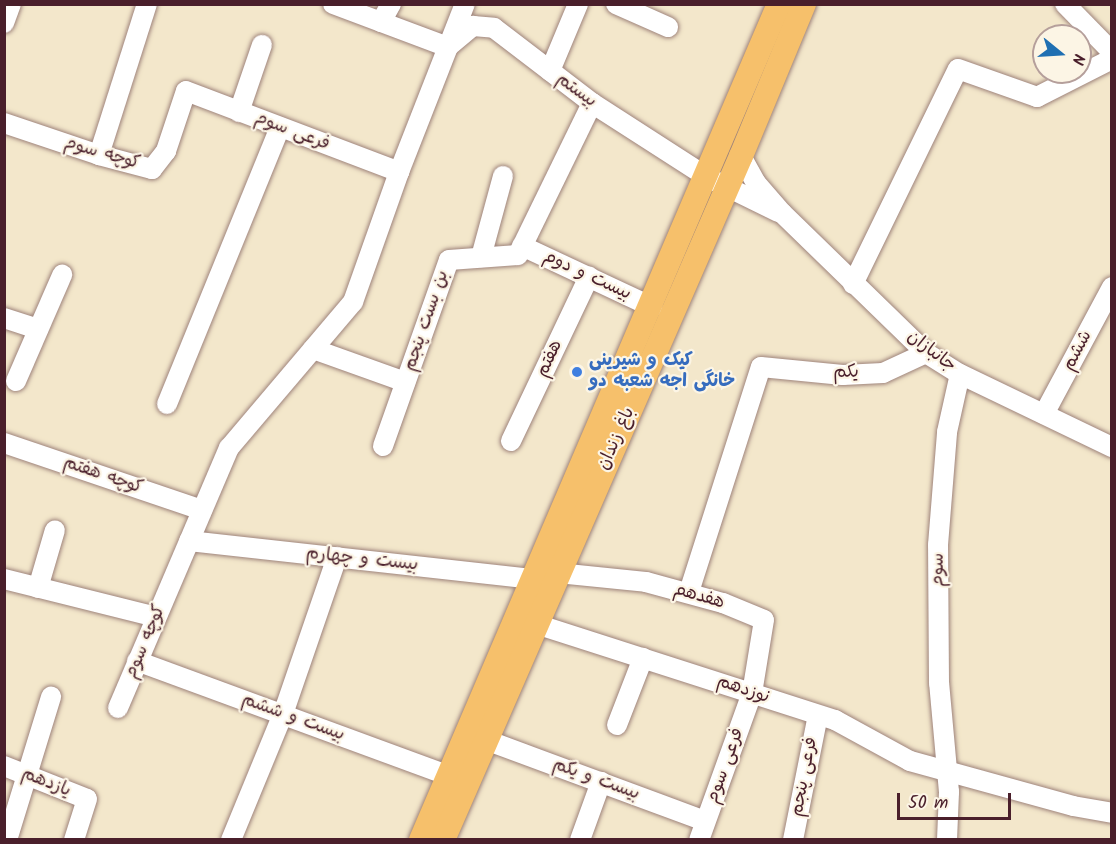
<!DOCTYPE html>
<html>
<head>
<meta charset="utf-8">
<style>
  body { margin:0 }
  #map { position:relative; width:1116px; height:844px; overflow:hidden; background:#f3e7cb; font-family:Kalam,"Playpen Sans Arabic",sans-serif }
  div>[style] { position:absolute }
  .roads { filter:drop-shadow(0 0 2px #9e837b) drop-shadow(0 0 2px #9e837b) }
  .minor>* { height:20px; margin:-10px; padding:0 10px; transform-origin:10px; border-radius:10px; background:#fff }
  .major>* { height:24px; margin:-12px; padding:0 12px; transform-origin:12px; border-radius:12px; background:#f6c06b }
  .dots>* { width:16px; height:16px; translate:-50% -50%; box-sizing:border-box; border:3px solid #fcf5e5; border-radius:50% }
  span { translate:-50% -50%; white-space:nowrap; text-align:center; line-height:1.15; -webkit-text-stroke:4.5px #fcf5e5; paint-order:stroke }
  .street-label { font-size:18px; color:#4a1f2b }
  .shop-label { font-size:18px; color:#366cbe; font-weight:700 }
  .left { translate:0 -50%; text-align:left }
  .frame { position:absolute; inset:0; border:6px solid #4a1f2b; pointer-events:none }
  .north { position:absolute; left:1032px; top:24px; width:60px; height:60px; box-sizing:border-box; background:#fcf5e5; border:2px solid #b59f9b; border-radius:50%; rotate:108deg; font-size:16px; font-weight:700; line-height:24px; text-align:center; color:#4a1f2b }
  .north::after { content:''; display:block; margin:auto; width:21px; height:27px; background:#1f6fb2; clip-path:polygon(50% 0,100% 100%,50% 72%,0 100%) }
  .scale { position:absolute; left:897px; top:793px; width:114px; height:27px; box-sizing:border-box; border:3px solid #4a1f2b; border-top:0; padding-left:8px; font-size:18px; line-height:21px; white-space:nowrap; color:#4a1f2b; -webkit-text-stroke:4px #fcf5e5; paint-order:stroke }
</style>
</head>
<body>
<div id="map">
  <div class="roads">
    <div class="minor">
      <div style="left:333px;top:4px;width:123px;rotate:20.5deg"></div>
      <div style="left:616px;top:4px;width:57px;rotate:23.9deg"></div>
      <div style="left:1065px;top:4px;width:67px;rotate:45.6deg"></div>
      <div style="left:381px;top:22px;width:21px;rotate:-61deg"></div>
      <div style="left:4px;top:23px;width:20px;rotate:-70deg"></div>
      <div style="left:450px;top:45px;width:30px;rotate:-40deg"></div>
      <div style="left:473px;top:26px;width:21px;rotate:5deg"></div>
      <div style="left:494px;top:28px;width:123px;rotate:37.4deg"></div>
      <div style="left:592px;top:103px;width:137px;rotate:32.8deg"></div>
      <div style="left:707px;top:177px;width:79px;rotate:26.2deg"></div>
      <div style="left:550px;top:71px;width:73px;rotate:-67.3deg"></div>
      <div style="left:239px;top:112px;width:71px;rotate:-71.1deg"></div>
      <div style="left:4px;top:123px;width:100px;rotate:18.6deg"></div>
      <div style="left:99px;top:155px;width:55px;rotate:14.8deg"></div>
      <div style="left:152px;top:169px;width:23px;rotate:-52deg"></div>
      <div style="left:166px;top:151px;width:63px;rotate:-71.6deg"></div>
      <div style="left:186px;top:91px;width:228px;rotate:20.8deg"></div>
      <div style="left:99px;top:155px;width:158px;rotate:-72.4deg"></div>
      <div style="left:741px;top:156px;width:31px;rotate:61deg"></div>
      <div style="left:756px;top:183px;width:40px;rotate:49deg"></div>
      <div style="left:782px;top:213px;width:201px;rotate:44.2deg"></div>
      <div style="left:926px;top:353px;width:40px;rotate:32deg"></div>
      <div style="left:960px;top:374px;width:169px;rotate:25.7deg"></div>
      <div style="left:522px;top:246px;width:144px;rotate:25.1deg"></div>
      <div style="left:481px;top:257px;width:84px;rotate:-74.8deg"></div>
      <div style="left:853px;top:284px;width:239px;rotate:-64deg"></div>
      <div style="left:958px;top:69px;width:84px;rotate:19.5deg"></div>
      <div style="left:1037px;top:97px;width:84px;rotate:-26.9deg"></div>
      <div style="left:4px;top:318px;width:36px;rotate:18deg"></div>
      <div style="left:313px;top:349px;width:98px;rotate:19.7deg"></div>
      <div style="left:16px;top:381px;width:116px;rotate:-66.5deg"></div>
      <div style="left:167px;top:404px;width:299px;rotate:-67.8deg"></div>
      <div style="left:1044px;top:414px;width:144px;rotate:-61.8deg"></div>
      <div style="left:511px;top:441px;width:182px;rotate:-64.6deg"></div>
      <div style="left:4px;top:443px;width:209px;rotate:18.7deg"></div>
      <div style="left:383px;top:446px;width:197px;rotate:-70.5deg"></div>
      <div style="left:449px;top:260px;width:69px;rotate:-4.1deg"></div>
      <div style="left:518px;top:255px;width:169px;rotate:-64deg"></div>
      <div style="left:189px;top:541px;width:347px;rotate:6.3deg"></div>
      <div style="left:558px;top:573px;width:88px;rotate:5.8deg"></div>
      <div style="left:646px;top:582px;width:80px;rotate:15.3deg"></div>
      <div style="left:723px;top:603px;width:44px;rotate:22.5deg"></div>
      <div style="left:764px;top:620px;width:74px;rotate:99.3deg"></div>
      <div style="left:752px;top:693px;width:156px;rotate:109.8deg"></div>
      <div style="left:4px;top:579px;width:157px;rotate:14deg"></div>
      <div style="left:38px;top:588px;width:60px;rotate:-73.7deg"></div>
      <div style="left:689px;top:592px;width:236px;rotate:-72.3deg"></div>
      <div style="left:761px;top:367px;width:82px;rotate:5.6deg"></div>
      <div style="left:843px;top:375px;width:40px;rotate:-2.9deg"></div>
      <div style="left:883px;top:373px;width:47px;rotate:-24.9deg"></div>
      <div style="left:536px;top:624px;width:314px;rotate:17.8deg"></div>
      <div style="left:835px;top:720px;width:85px;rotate:28.7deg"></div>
      <div style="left:910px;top:761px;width:169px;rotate:15.4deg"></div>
      <div style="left:1073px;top:806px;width:40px;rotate:10deg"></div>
      <div style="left:137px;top:661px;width:333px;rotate:20.2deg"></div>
      <div style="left:118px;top:708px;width:283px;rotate:-66.9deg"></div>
      <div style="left:229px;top:448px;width:192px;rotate:-49.7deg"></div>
      <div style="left:353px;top:302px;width:138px;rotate:-70.5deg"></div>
      <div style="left:399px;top:172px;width:180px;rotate:-68.6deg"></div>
      <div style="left:617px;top:725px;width:72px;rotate:-68.8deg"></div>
      <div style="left:486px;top:740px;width:233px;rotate:20.3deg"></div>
      <div style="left:4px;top:766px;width:89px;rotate:21.7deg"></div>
      <div style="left:87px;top:799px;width:43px;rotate:107.6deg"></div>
      <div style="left:7px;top:840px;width:150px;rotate:-72.9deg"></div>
      <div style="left:231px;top:840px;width:136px;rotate:-67.6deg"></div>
      <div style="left:283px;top:714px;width:166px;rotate:-71deg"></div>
      <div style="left:580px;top:840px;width:62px;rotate:-70.1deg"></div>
      <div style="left:793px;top:840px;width:127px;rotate:-78.7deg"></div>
      <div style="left:947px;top:840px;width:48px;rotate:-87.6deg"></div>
      <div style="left:949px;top:792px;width:109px;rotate:-95.2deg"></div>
      <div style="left:939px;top:683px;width:138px;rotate:-90.4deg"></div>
      <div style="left:938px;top:545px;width:113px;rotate:-85.4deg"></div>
      <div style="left:947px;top:432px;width:59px;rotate:-77.4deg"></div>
    </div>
    <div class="major">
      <div style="left:421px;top:840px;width:909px;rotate:-66.82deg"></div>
      <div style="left:443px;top:840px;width:746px;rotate:-66.46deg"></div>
      <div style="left:741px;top:156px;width:165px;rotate:-67.5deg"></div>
    </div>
  </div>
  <div class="dots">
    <div style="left:577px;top:372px;background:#3f7fe0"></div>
  </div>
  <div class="street-label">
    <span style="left:576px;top:91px;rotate:36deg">بیستم</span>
    <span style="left:292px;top:132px;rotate:21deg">فرعی سوم</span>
    <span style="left:102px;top:154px;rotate:16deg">کوچه سوم</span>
    <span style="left:587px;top:276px;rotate:25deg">بیست و دوم</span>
    <span style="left:427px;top:321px;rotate:-71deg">بن بست پنجم</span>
    <span style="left:1078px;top:351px;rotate:-62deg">ششم</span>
    <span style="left:931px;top:352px;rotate:37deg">جانبازان</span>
    <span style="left:550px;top:359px;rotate:-65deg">هفتم</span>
    <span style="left:846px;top:373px;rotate:1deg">یکم</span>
    <span style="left:617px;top:439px;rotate:-66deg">باغ زندان</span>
    <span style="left:103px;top:476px;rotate:19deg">کوچه هفتم</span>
    <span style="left:362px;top:560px;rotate:6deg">بیست و چهارم</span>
    <span style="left:939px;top:570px;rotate:-90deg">سوم</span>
    <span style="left:699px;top:597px;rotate:16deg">هفدهم</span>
    <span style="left:146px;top:642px;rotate:-67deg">کوچه سوم</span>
    <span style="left:743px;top:690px;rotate:19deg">نوزدهم</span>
    <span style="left:293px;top:718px;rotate:20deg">بیست و ششم</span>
    <span style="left:726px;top:766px;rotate:-70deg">فرعی سوم</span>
    <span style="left:805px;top:777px;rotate:-79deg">فرعی پنجم</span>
    <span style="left:596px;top:780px;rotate:20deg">بیست و یکم</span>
    <span style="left:46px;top:783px;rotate:22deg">یازدهم</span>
  </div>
  <div class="shop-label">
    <span class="left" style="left:589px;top:372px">کیک و شیرینی<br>خانگی اجه شعبه دو</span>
  </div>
  <div class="frame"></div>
  <div class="north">N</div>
  <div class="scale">50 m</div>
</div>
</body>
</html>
